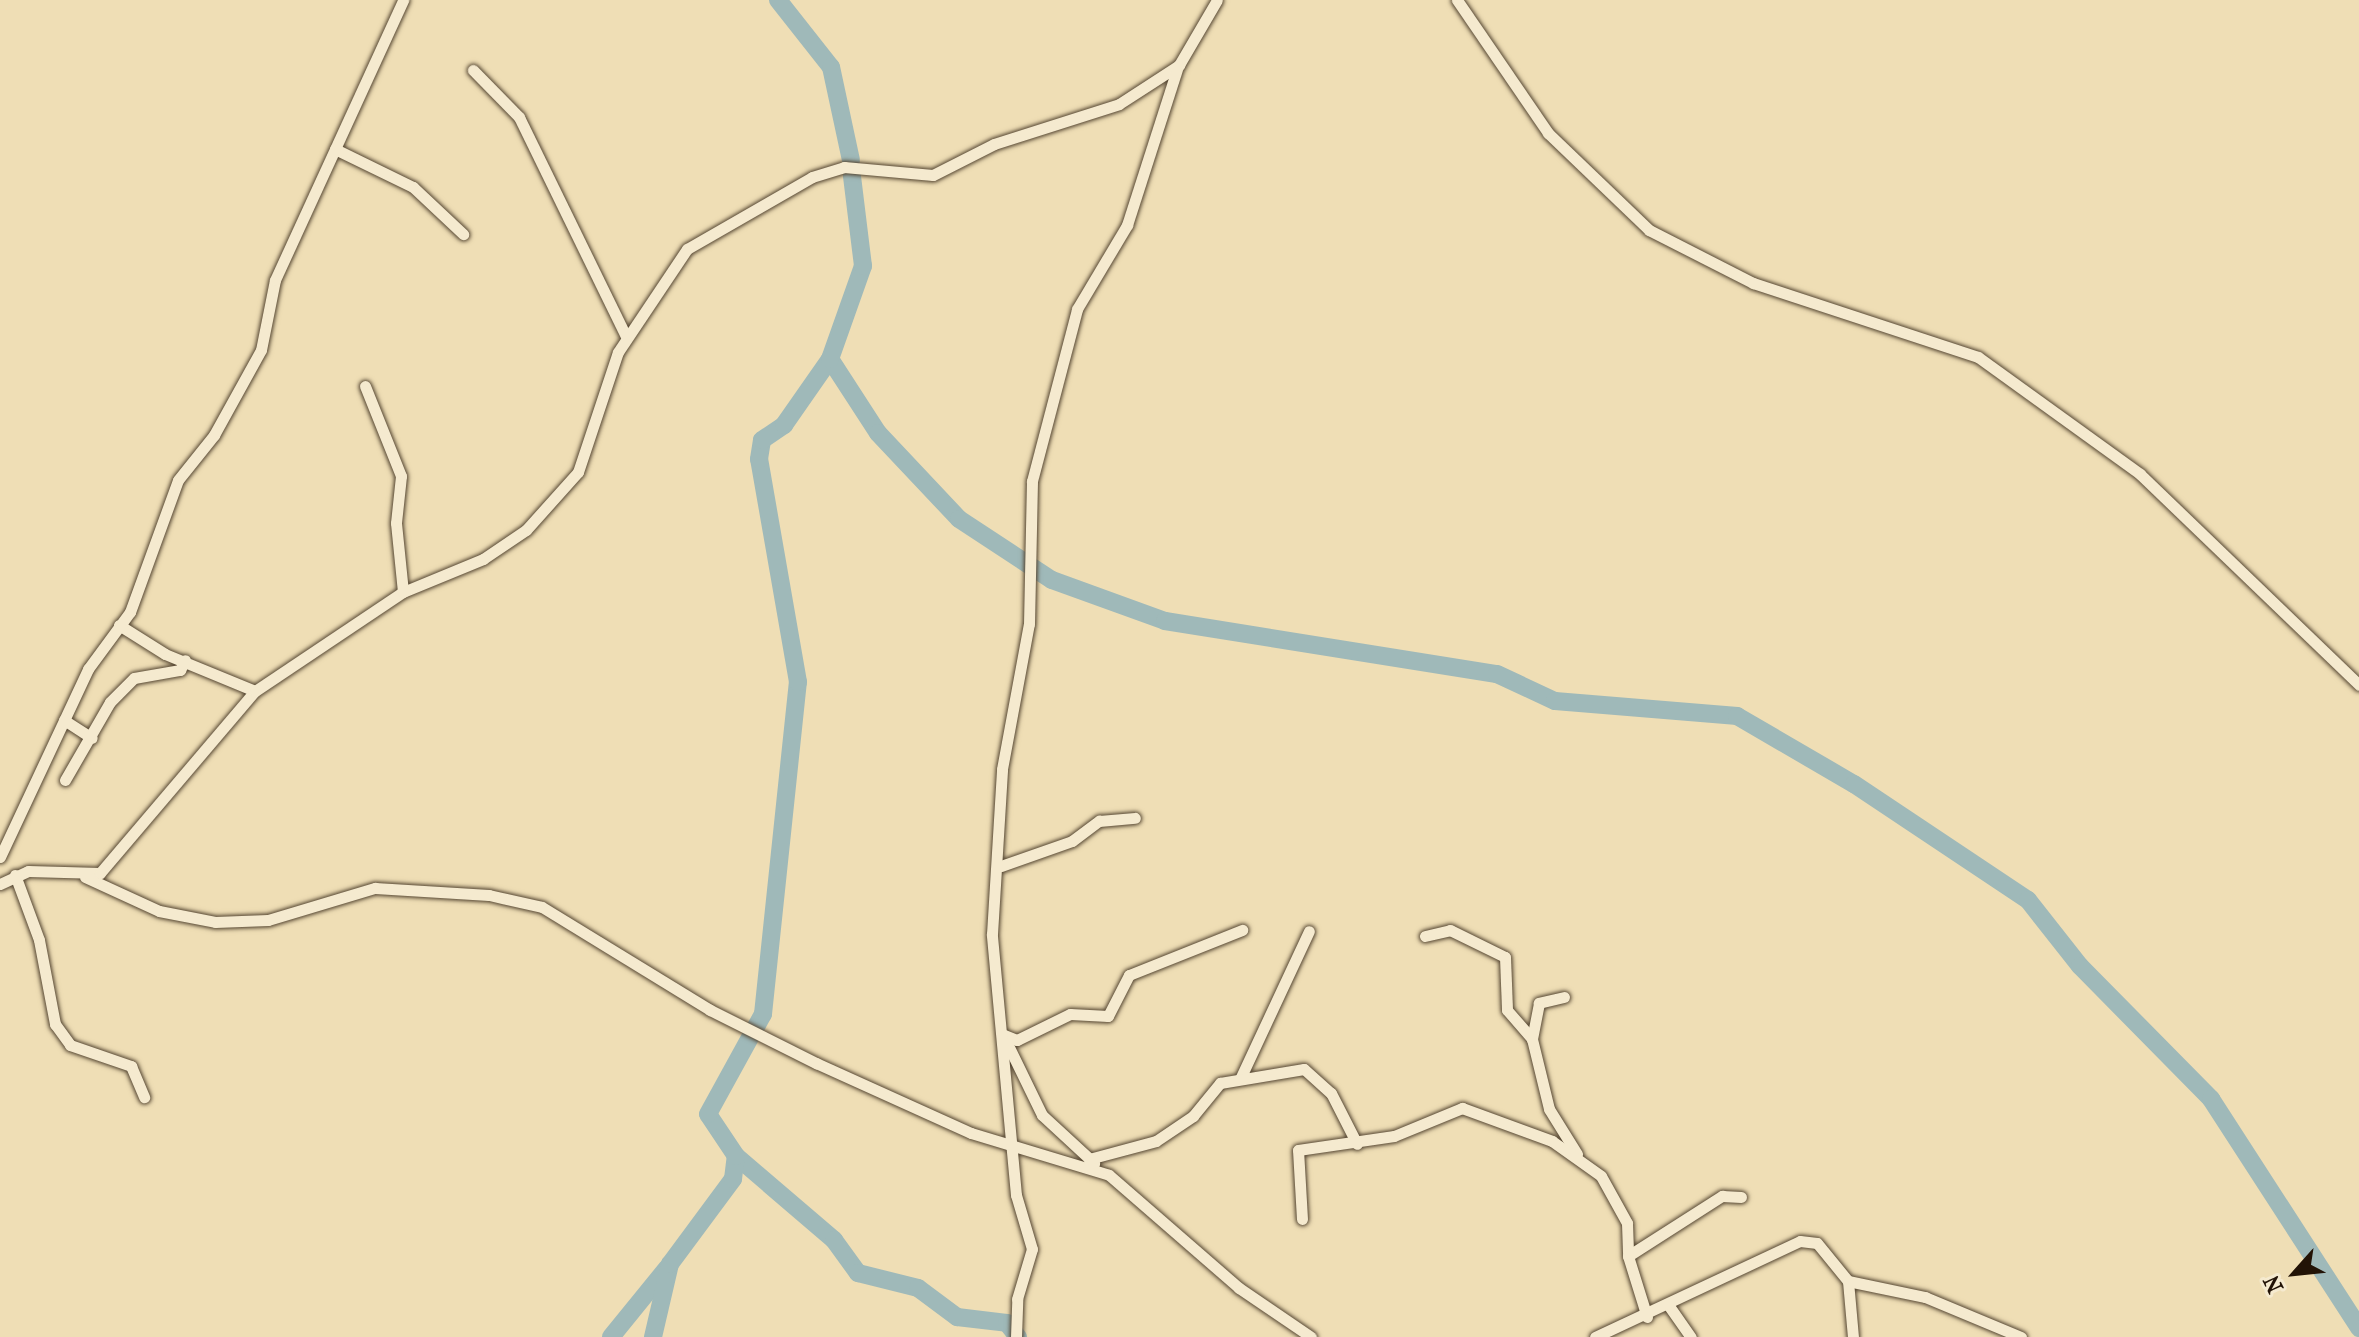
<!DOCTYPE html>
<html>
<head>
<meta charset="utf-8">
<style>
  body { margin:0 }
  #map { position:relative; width:2359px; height:1337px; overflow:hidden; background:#efdeb5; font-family:"IM FELL French Canon",serif }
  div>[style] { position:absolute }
  .river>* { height:18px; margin:-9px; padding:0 9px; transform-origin:9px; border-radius:9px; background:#9fb9b9 }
  .roads { filter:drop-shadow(0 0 2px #554632) drop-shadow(0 0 2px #554632) }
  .minor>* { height:11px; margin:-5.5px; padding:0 5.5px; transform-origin:5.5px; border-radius:5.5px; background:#f5eacf }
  span { translate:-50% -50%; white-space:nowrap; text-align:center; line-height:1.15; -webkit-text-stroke:8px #f5eacf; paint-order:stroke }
  .north { position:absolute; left:2255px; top:1233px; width:80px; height:80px; -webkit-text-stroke:6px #f5eacf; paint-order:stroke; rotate:243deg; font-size:22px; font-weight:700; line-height:32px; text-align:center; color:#221306 }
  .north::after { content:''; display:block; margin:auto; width:28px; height:36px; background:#221306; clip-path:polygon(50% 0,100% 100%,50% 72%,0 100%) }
</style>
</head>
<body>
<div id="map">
  <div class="river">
    <div style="left:778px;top:0;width:85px;rotate:51.7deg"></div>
    <div style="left:831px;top:67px;width:95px;rotate:77.9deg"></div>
    <div style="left:830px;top:359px;width:88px;rotate:57deg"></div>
    <div style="left:878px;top:433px;width:118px;rotate:46.7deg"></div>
    <div style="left:959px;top:519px;width:111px;rotate:33.3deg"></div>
    <div style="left:1052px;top:580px;width:120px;rotate:19.9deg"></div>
    <div style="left:1165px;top:621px;width:336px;rotate:9.1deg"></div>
    <div style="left:1497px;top:674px;width:64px;rotate:25deg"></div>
    <div style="left:1555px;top:701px;width:183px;rotate:4.7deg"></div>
    <div style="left:1737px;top:716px;width:135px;rotate:30.2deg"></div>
    <div style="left:1854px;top:784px;width:209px;rotate:33.7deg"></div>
    <div style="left:2028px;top:900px;width:84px;rotate:51.8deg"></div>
    <div style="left:2080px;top:966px;width:187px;rotate:45.4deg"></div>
    <div style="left:2211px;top:1099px;width:273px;rotate:57.1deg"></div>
    <div style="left:736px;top:1156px;width:129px;rotate:40.6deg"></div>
    <div style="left:834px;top:1240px;width:41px;rotate:54deg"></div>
    <div style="left:858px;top:1273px;width:62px;rotate:14deg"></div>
    <div style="left:918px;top:1288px;width:49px;rotate:36.6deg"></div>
    <div style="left:957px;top:1317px;width:50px;rotate:6.8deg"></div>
    <div style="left:1007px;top:1323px;width:18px;rotate:52deg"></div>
    <div style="left:611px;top:1337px;width:89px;rotate:-50.9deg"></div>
    <div style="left:653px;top:1337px;width:75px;rotate:-76.9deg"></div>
    <div style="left:670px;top:1264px;width:106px;rotate:-53.5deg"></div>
    <div style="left:733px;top:1179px;width:23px;rotate:-83deg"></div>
    <div style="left:736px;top:1156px;width:50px;rotate:-123.7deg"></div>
    <div style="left:708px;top:1114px;width:114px;rotate:-61.2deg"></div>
    <div style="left:763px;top:1014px;width:334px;rotate:-84deg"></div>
    <div style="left:798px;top:682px;width:226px;rotate:-99.9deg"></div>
    <div style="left:759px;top:459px;width:19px;rotate:-81deg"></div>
    <div style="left:762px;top:440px;width:27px;rotate:-34deg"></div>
    <div style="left:784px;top:425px;width:80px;rotate:-55.1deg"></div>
    <div style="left:830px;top:359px;width:99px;rotate:-70.5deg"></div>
    <div style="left:863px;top:266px;width:91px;rotate:-97deg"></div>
  </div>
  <div class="roads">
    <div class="minor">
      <div style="left:1457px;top:0;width:161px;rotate:55.6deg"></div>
      <div style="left:1548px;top:133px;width:140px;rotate:43.8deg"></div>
      <div style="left:1649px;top:230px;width:117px;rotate:27deg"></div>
      <div style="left:1753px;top:283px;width:237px;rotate:18.2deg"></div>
      <div style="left:1978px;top:357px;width:200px;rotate:35.8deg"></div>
      <div style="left:2140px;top:474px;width:304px;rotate:43.9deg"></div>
      <div style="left:473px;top:70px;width:66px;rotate:45.6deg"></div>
      <div style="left:519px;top:117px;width:244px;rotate:64deg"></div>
      <div style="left:335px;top:149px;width:87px;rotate:26deg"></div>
      <div style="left:413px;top:187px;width:69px;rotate:43.2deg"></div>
      <div style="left:365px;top:386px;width:97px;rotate:68.2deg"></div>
      <div style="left:401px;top:476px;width:47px;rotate:96.1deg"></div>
      <div style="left:396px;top:523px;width:69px;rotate:84.2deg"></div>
      <div style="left:119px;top:625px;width:54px;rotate:32.2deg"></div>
      <div style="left:165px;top:654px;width:97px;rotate:22.3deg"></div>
      <div style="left:64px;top:720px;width:33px;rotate:33deg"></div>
      <div style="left:65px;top:780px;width:90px;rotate:-60deg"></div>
      <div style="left:110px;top:702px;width:34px;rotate:-45deg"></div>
      <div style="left:134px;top:678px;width:47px;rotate:-9.9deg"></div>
      <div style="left:180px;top:670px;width:11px;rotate:-63deg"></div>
      <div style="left:0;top:857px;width:208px;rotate:-64.9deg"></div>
      <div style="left:88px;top:669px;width:71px;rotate:-53.6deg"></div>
      <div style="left:130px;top:612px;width:140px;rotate:-70deg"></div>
      <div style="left:178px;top:480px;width:58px;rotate:-51.3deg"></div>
      <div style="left:214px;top:435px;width:97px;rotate:-61.1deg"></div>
      <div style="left:261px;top:350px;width:71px;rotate:-78.7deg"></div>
      <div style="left:275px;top:280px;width:308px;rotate:-65.4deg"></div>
      <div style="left:1001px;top:866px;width:75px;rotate:-19.4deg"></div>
      <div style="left:1072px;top:841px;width:34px;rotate:-37deg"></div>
      <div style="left:1099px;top:821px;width:36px;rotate:-5deg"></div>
      <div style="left:15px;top:875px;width:69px;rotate:69.7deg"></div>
      <div style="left:39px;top:940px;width:86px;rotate:79.2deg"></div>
      <div style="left:55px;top:1024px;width:26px;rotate:54deg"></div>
      <div style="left:70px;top:1045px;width:65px;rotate:19deg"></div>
      <div style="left:131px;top:1066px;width:34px;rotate:67deg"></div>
      <div style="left:85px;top:877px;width:81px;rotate:24.7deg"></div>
      <div style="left:159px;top:911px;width:57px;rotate:11.1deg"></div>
      <div style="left:215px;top:922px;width:53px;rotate:-2.2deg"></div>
      <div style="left:268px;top:920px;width:112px;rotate:-16.7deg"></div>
      <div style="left:375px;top:888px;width:114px;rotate:3.5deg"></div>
      <div style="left:489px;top:895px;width:54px;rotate:12.8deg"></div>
      <div style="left:542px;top:907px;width:197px;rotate:31.5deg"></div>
      <div style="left:710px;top:1010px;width:119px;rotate:26.6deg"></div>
      <div style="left:816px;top:1063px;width:170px;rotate:24.3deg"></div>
      <div style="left:971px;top:1133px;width:144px;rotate:16.9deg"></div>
      <div style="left:1109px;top:1175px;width:172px;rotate:41deg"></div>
      <div style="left:1239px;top:1288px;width:87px;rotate:34.2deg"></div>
      <div style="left:0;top:884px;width:31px;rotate:-25deg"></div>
      <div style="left:28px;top:871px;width:72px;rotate:1.6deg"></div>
      <div style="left:100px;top:873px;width:239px;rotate:-49.6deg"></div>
      <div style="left:255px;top:691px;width:178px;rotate:-33.8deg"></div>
      <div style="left:403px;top:592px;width:87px;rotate:-22.4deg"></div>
      <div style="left:483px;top:559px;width:52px;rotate:-34deg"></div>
      <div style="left:526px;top:530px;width:78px;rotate:-48.1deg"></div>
      <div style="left:578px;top:472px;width:126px;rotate:-71.6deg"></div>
      <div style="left:618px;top:352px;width:124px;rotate:-56.2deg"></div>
      <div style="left:687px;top:249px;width:144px;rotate:-29.9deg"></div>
      <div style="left:812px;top:177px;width:34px;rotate:-17deg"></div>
      <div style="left:844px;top:167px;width:89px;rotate:5.1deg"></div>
      <div style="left:933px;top:175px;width:68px;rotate:-26.9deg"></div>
      <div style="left:994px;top:144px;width:131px;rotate:-17.7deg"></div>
      <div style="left:1119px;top:104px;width:72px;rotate:-33deg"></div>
      <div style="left:1179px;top:65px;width:75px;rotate:-59.7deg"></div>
      <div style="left:1425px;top:936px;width:26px;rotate:-13deg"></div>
      <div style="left:1450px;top:930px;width:61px;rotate:26.1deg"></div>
      <div style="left:1505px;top:957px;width:53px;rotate:87.8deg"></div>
      <div style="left:1507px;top:1010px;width:38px;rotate:49deg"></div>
      <div style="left:1564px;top:997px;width:26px;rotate:167deg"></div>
      <div style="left:1539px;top:1003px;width:37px;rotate:101deg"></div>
      <div style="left:1532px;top:1039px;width:72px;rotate:76.3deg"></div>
      <div style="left:1549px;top:1109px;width:53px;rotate:58.1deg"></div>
      <div style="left:1004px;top:1035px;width:14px;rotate:21deg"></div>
      <div style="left:1017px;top:1040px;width:59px;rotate:-26.1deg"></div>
      <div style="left:1070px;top:1014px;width:38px;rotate:3deg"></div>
      <div style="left:1108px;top:1016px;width:46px;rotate:-62.9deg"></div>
      <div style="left:1129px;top:975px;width:122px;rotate:-21.7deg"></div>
      <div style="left:1007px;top:1043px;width:80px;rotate:64.1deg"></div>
      <div style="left:1042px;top:1115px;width:71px;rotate:42.7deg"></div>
      <div style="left:1240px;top:1079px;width:163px;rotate:-65deg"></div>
      <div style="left:1089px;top:1159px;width:69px;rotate:-15deg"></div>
      <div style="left:1156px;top:1141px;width:45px;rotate:-34deg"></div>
      <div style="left:1193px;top:1116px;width:43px;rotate:-50.7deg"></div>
      <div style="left:1220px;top:1083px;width:85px;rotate:-9.5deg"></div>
      <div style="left:1304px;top:1069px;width:36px;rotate:42deg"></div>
      <div style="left:1331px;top:1093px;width:57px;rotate:63deg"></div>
      <div style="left:1302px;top:1219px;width:69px;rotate:-93.3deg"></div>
      <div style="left:1298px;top:1150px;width:97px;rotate:-8.3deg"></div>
      <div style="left:1394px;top:1136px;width:74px;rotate:-22.4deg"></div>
      <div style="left:1462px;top:1108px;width:96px;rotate:20.1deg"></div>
      <div style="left:1552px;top:1141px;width:60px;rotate:35.5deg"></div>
      <div style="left:1601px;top:1176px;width:54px;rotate:61deg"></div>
      <div style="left:1627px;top:1223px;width:33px;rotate:88deg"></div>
      <div style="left:1848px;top:1281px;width:56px;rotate:84.9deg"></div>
      <div style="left:1669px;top:1306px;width:38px;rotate:55deg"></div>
      <div style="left:1647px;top:1317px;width:64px;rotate:-107.3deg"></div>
      <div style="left:1628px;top:1256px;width:112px;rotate:-32.6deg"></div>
      <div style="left:1722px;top:1196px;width:19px;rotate:3deg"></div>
      <div style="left:1016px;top:1337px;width:38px;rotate:-88deg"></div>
      <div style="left:1017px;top:1299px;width:52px;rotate:-73.3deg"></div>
      <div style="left:1032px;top:1249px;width:56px;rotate:-106.5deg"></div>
      <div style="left:1016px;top:1195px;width:262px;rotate:-95.3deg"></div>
      <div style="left:992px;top:934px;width:165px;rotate:-86.5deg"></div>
      <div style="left:1002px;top:769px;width:147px;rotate:-79.5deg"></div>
      <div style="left:1029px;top:624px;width:143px;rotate:-88.8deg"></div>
      <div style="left:1032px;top:481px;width:178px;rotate:-75.3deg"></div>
      <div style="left:1077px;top:309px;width:98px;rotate:-59.2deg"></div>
      <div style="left:1127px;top:225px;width:167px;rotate:-72.2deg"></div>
      <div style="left:1595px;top:1337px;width:226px;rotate:-25.1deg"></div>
      <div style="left:1800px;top:1241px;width:17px;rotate:7deg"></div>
      <div style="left:1817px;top:1243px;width:49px;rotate:50.8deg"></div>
      <div style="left:1848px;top:1281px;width:79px;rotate:11.7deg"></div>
      <div style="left:1925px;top:1297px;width:104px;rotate:22.6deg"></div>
    </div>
  </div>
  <div class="north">N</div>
</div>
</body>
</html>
